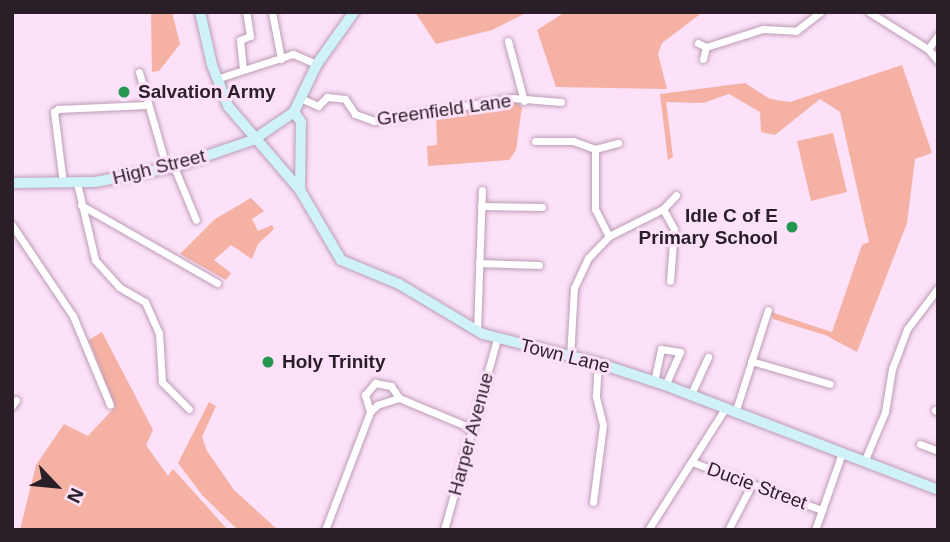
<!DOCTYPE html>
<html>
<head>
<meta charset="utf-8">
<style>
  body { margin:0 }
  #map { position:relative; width:950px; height:542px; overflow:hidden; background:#fce1f8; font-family:Arial,sans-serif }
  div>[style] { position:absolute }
  .green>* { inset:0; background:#f5b1a3 }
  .roads { filter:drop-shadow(0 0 2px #bc9cb7) drop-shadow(0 0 2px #bc9cb7) }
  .street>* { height:7px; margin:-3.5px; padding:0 3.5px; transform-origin:3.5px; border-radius:3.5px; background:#fff }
  .secondary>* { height:10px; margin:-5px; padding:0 5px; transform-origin:5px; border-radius:5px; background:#cef2f8 }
  .dots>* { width:19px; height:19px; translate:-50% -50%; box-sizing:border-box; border:4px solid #fce1f8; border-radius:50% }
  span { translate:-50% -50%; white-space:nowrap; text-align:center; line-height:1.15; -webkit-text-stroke:6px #fce1f8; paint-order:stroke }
  .poi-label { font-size:19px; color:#2a1e28; font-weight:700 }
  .left { translate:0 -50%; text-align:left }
  .right { translate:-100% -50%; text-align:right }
  .street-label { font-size:19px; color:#2a1e28 }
  .frame { position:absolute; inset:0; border:14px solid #2a1e28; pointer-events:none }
  .north { position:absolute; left:21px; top:451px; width:70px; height:70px; -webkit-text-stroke:5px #fce1f8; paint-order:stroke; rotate:116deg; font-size:19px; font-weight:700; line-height:28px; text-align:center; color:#2a1e28 }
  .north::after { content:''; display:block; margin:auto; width:24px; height:32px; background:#2a1e28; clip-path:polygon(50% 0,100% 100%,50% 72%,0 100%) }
</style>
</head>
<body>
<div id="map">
  <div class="green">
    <div style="clip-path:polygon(151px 12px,172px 12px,180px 44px,159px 71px,152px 72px)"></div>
    <div style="clip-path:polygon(415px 12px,528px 12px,492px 30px,436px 44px)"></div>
    <div style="clip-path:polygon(565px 12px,703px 12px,662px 43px,658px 54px,667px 89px,556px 87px,537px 30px)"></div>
    <div style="clip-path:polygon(902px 65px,932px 153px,915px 159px,907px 223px,857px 352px,825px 335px,773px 319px,771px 312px,832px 332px,862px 245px,869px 242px,840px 112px,820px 99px,775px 135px,761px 132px,760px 112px,729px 94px,703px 103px,666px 102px,673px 157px,668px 160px,660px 94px,745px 83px,770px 99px,790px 102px)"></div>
    <div style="clip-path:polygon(515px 101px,522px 107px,516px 150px,509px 160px,428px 166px,427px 146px,437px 145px,436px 113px)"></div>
    <div style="clip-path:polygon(833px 133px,847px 192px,811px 201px,797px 141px)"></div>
    <div style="clip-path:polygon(251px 198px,264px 211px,252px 219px,258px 231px,272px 225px,274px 229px,258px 244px,252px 259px,231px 245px,214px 260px,231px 273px,226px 280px,180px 254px,215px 219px)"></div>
    <div style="clip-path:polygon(102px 332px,153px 430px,146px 445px,168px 476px,173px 469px,228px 530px,20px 530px,36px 465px,64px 424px,88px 436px,115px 407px,89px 340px)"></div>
    <div style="clip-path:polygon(209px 402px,216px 406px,202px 437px,207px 451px,234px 490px,278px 530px,238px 530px,202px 495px,178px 463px)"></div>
  </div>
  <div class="roads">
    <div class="street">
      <div style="left:272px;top:12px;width:48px;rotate:79.2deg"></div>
      <div style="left:869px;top:12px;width:70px;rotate:32.1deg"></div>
      <div style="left:928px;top:49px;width:16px;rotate:50deg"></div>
      <div style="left:508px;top:41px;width:62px;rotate:75.1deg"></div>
      <div style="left:698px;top:43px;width:9px;rotate:27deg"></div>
      <div style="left:706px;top:47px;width:60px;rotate:-17.5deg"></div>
      <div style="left:763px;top:29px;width:33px;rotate:3deg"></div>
      <div style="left:796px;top:31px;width:31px;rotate:-38deg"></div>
      <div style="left:928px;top:49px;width:17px;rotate:-54deg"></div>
      <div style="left:703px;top:59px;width:12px;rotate:-76deg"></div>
      <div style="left:243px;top:69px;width:29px;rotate:-96deg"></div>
      <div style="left:240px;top:40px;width:11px;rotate:-22deg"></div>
      <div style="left:250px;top:36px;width:24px;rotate:-99deg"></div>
      <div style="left:139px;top:72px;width:101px;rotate:73.9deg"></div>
      <div style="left:216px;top:79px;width:81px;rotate:-18deg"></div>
      <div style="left:293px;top:54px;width:26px;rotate:23deg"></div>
      <div style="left:300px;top:98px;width:20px;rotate:24deg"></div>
      <div style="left:318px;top:106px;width:13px;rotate:-45deg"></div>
      <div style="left:327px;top:97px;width:18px;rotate:6deg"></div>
      <div style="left:345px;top:99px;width:18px;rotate:56deg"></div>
      <div style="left:355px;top:114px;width:20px;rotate:20deg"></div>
      <div style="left:374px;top:121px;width:141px;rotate:-9.4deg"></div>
      <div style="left:513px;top:98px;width:48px;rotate:4.8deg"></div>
      <div style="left:535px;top:141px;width:38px"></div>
      <div style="left:573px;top:141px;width:23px;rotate:20deg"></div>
      <div style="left:595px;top:149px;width:24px;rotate:-15deg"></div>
      <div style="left:595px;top:149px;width:60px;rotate:90deg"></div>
      <div style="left:595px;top:209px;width:30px;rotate:63deg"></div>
      <div style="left:174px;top:167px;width:57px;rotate:67.5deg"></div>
      <div style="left:63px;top:183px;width:72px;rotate:-97.2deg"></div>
      <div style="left:54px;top:112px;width:5px;rotate:-37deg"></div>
      <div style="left:58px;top:109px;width:89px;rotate:-2.6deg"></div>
      <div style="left:77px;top:183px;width:79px;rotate:76.8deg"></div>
      <div style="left:95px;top:260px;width:36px;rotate:48deg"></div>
      <div style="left:119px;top:287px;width:30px;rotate:30deg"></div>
      <div style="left:145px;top:302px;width:34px;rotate:66deg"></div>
      <div style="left:159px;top:333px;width:49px;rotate:86.5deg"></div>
      <div style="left:162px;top:382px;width:38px;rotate:45deg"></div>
      <div style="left:81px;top:205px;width:157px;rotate:29.8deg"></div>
      <div style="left:481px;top:206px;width:61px;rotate:0.9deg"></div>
      <div style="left:663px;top:209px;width:23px;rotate:61deg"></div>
      <div style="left:674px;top:229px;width:52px;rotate:94.4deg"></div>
      <div style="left:12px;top:225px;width:110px;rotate:56.2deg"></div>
      <div style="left:73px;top:316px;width:96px;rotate:67.4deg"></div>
      <div style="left:479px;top:263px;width:60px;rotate:1.9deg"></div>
      <div style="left:477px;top:331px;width:141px;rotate:-88deg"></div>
      <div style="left:570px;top:357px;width:69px;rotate:-86.7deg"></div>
      <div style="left:574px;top:288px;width:33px;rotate:-65deg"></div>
      <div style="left:588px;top:258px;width:30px;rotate:-46deg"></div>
      <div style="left:609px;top:236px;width:60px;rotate:-26.6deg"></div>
      <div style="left:663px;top:209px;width:19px;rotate:-47deg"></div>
      <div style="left:751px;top:361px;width:82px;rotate:16.2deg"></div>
      <div style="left:654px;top:382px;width:34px;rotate:-78deg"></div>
      <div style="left:661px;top:349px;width:19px;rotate:9deg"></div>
      <div style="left:680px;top:352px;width:36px;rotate:114deg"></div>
      <div style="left:691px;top:394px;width:41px;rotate:-65.3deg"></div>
      <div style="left:12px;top:406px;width:7px;rotate:-56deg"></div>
      <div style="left:736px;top:410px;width:105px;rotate:-72.3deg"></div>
      <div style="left:935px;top:410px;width:4px;rotate:34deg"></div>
      <div style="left:370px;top:412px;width:18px;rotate:-106deg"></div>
      <div style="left:365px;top:395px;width:16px;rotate:-50deg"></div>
      <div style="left:375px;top:383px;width:16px;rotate:11deg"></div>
      <div style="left:391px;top:386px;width:14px;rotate:56deg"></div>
      <div style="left:920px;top:444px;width:19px;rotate:21deg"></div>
      <div style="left:692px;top:462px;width:139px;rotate:20.3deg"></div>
      <div style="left:864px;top:462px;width:54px;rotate:-67.2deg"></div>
      <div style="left:885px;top:412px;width:44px;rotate:-80.8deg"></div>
      <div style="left:892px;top:369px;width:43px;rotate:-69.4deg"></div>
      <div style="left:907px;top:329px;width:51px;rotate:-52.9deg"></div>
      <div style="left:593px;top:502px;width:78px;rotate:-82.6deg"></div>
      <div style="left:603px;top:425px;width:30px;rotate:-104deg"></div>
      <div style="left:596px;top:396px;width:33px;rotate:-87deg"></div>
      <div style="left:325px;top:530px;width:126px;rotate:-69.1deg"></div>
      <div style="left:370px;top:412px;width:10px;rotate:-45deg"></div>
      <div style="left:377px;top:405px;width:23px;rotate:-18deg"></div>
      <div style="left:399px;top:398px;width:78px;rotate:22.6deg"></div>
      <div style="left:444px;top:530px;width:198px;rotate:-74.5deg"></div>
      <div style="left:648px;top:530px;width:146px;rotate:-57.6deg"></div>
      <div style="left:728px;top:530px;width:52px;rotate:-62.4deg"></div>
      <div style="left:815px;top:530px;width:82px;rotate:-70.7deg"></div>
    </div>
    <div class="secondary">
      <div style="left:200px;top:12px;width:54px;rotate:77.2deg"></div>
      <div style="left:212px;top:65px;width:44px;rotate:68.7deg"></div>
      <div style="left:228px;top:106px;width:111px;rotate:49.4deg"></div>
      <div style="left:300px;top:190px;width:81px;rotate:59.6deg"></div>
      <div style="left:341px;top:260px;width:63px;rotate:22.5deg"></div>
      <div style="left:399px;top:284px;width:98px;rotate:30.8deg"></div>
      <div style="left:483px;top:334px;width:119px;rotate:14.2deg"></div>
      <div style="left:598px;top:363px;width:71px;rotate:18.2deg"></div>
      <div style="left:665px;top:385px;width:292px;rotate:21deg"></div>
      <div style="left:12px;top:183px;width:83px;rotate:-0.7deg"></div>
      <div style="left:95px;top:182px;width:80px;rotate:-10.8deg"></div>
      <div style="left:174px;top:167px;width:83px;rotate:-18.9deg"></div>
      <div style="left:253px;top:140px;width:50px;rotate:-34.3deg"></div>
      <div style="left:300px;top:190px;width:68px;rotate:-89.2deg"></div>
      <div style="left:301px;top:122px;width:12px;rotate:-125deg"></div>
      <div style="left:294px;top:112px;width:53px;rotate:-64.4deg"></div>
      <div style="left:317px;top:64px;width:64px;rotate:-54.6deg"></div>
    </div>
  </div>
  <div class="dots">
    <div style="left:124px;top:92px;background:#259650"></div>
    <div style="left:792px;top:227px;background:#259650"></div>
    <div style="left:268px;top:362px;background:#259650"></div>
  </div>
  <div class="poi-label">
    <span class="left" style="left:138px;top:92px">Salvation Army</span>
    <span class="right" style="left:778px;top:227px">Idle C of E<br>Primary School</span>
    <span class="left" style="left:282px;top:362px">Holy Trinity</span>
  </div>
  <div class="street-label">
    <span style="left:444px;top:110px;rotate:-8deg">Greenfield Lane</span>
    <span style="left:159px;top:167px;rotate:-14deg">High Street</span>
    <span style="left:565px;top:356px;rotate:14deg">Town Lane</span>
    <span style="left:471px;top:434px;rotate:-75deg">Harper Avenue</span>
    <span style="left:757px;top:486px;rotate:20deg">Ducie Street</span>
  </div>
  <div class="frame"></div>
  <div class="north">N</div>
</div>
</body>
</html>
